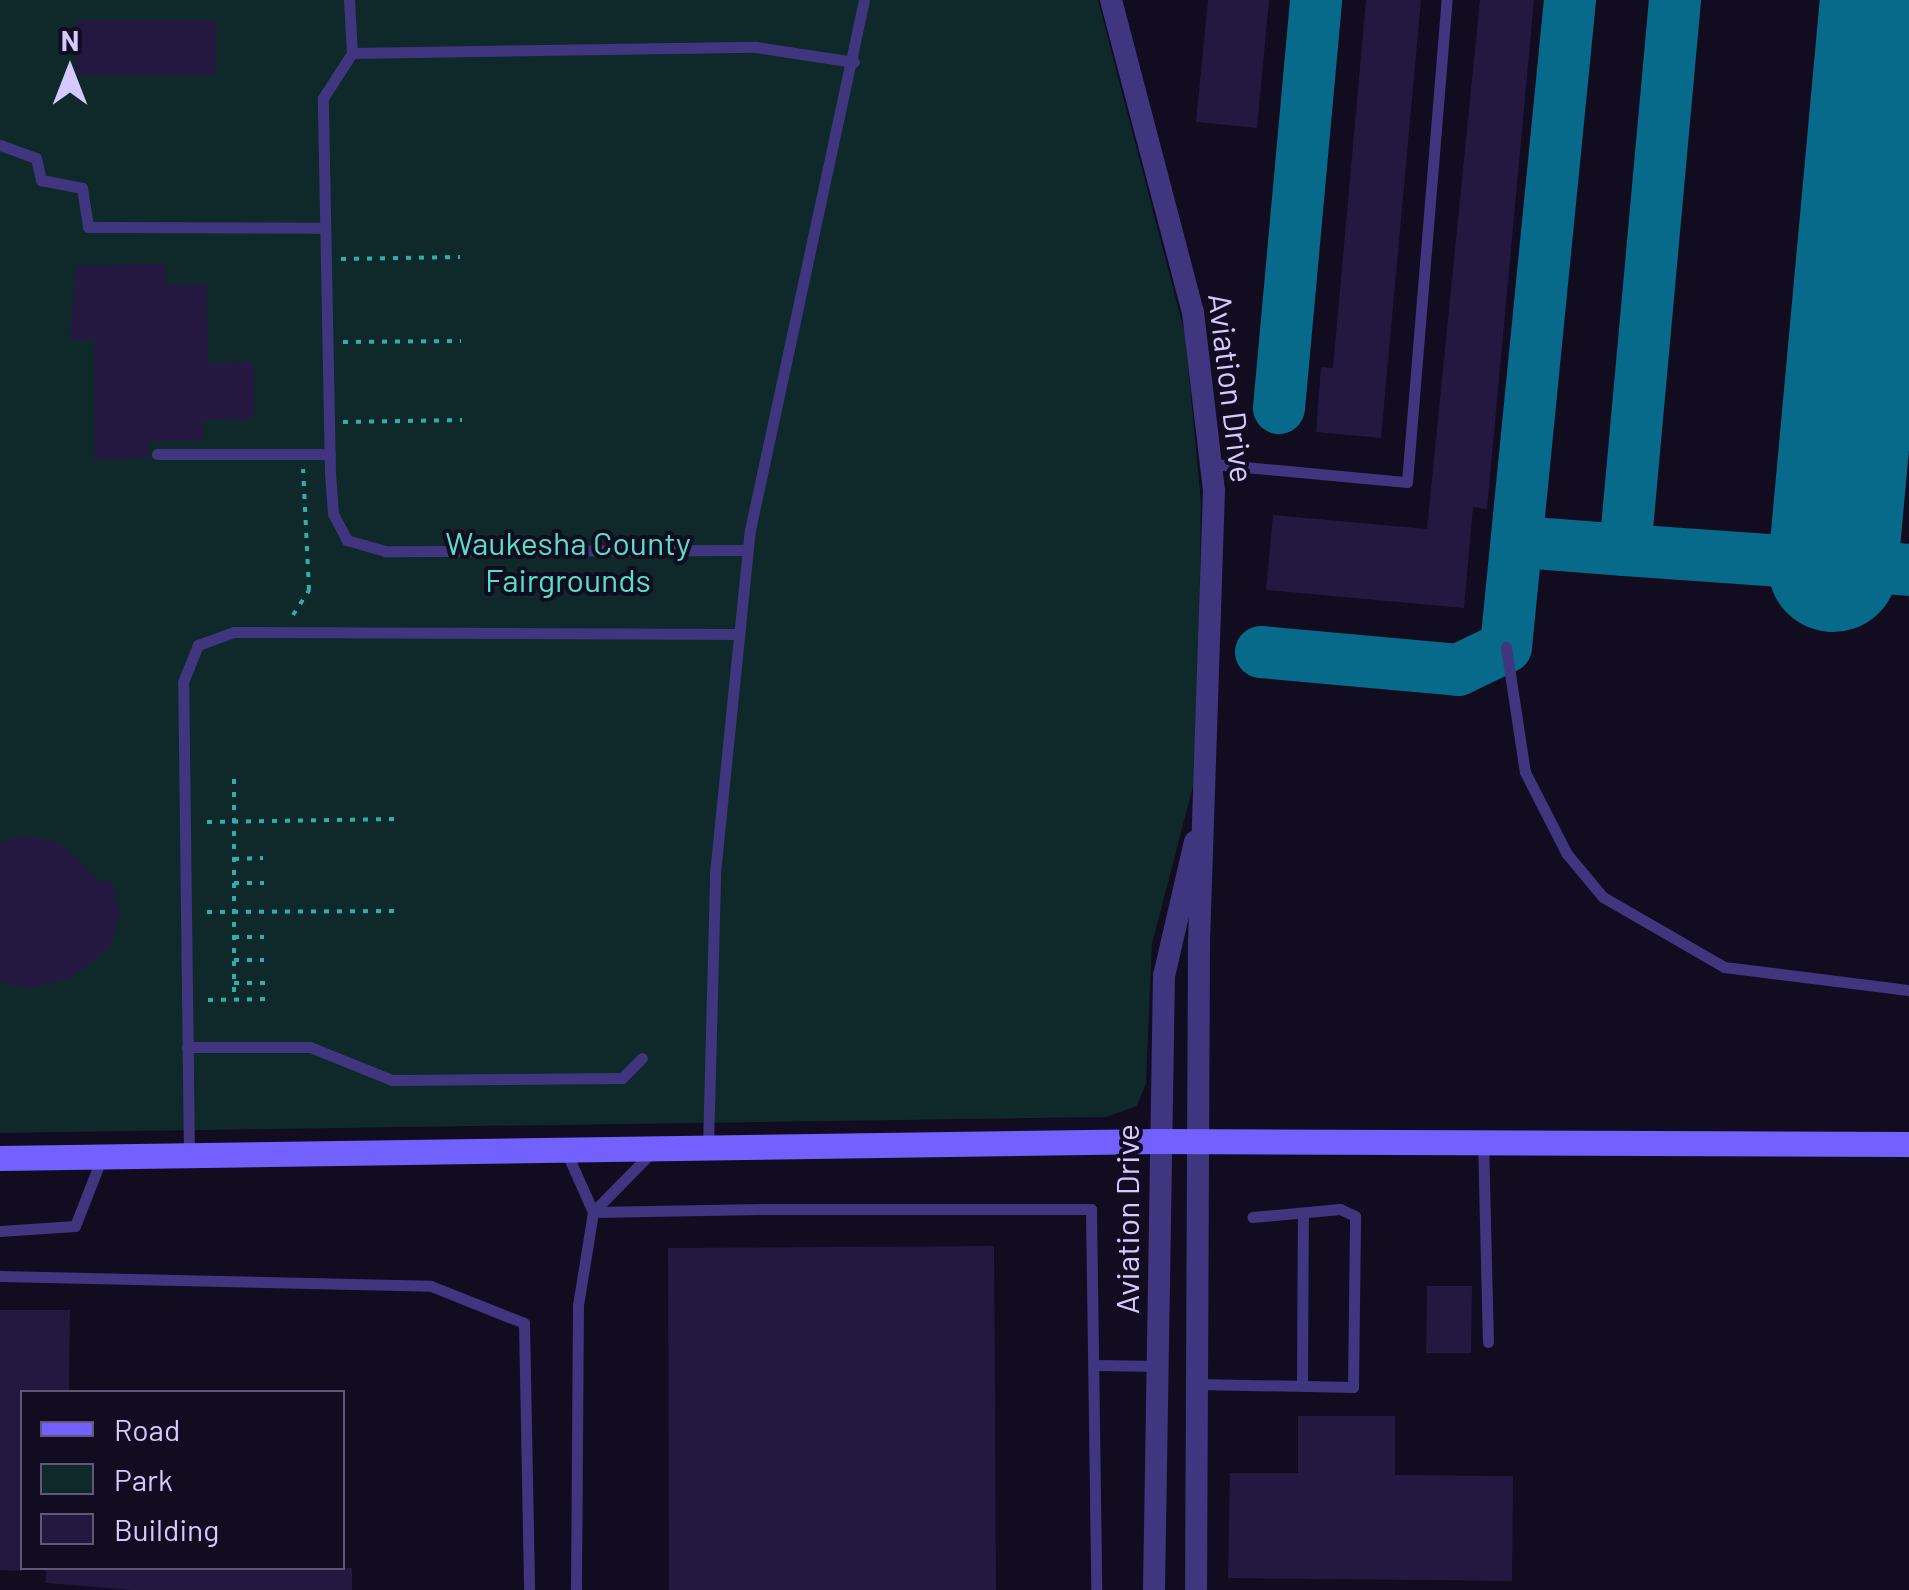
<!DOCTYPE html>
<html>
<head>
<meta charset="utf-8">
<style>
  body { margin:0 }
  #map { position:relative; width:1909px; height:1590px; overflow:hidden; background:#110c1f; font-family:Barlow,sans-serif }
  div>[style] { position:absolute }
  .green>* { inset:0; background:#0f2829 }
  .taxiway>* { height:52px; margin:-26px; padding:0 26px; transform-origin:26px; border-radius:26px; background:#086a8a }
  .runway>* { height:130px; margin:-65px; padding:0 65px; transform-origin:65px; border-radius:65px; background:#086a8a }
  .building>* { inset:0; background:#241841 }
  .path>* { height:4px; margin-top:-2px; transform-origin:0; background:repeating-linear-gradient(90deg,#2bafb2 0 5px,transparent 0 13px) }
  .lane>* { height:11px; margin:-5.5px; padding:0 5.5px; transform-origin:5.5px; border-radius:5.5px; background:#3f367f }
  .street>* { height:22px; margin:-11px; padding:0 11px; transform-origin:11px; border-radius:11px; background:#3f367f }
  .secondary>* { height:25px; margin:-12.5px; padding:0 12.5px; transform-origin:12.5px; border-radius:12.5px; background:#7361ff }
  span { translate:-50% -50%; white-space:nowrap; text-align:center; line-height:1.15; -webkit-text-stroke:8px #110c1f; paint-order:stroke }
  .street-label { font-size:32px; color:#d5caff }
  .park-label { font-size:32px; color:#55e0c9 }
  .legend { position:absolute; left:20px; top:1390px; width:325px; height:180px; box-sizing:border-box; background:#110c1f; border:2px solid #5f5879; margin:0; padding:12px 18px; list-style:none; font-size:30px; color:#d5caff }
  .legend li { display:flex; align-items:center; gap:20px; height:50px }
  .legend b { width:50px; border:2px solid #5f5879 }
  .north { position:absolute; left:20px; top:20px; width:100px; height:100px; -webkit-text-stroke:8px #110c1f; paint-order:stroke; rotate:0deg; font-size:28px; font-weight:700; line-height:40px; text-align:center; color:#d5caff }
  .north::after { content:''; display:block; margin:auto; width:35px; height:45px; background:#d5caff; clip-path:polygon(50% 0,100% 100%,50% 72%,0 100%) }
</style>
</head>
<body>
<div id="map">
  <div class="green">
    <div style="clip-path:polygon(0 0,1098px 0,1185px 334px,1201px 502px,1197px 771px,1152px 944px,1146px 1083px,1137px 1106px,1106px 1117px,0 1133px)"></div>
  </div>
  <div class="taxiway">
    <div style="left:1675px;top:0;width:552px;rotate:95.19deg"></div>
    <div style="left:1625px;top:550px;width:285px;rotate:4deg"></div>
    <div style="left:1279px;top:408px;width:410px;rotate:-84.8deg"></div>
    <div style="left:1521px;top:542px;width:104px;rotate:4.4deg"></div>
    <div style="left:1261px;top:652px;width:198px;rotate:5.2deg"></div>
    <div style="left:1458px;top:670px;width:53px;rotate:-25.6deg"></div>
    <div style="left:1506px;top:647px;width:650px;rotate:-84.35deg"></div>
  </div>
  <div class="runway">
    <div style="left:1833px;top:567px;width:569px;rotate:-84.76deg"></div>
  </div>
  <div class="building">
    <div style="clip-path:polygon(1208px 0,1269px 0,1257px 128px,1196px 122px)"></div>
    <div style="clip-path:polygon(1366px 0,1421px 0,1381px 438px,1316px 432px,1321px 367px,1333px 368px)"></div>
    <div style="clip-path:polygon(1480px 0,1534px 0,1487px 509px,1473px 507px,1464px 608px,1266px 590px,1273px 515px,1427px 529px)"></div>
    <div style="clip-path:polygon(76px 20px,216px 20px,216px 75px,76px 75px)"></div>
    <div style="clip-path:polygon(166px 264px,166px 285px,207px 284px,208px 363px,254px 362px,254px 419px,203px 420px,203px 441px,148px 441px,148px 458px,95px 459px,94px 340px,70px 340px,76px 265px)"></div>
    <div style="clip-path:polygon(20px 836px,59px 842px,101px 882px,110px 880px,120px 913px,111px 946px,72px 978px,31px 988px,0 982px,0 843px)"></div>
    <div style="clip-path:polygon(994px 1246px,996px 1590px,669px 1590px,668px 1248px)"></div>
    <div style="clip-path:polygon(1427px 1286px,1472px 1286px,1471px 1353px,1426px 1353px)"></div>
    <div style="clip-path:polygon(0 1310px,70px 1310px,69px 1392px,22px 1392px,22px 1571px,0 1570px)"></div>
    <div style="clip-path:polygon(1298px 1416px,1395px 1416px,1395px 1475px,1513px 1476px,1512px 1581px,1228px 1578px,1230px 1473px,1298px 1473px)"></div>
    <div style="clip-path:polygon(46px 1568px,352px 1568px,352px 1590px,131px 1590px,46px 1583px)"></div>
  </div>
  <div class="path">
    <div style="left:341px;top:259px;width:119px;rotate:-1deg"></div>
    <div style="left:343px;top:342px;width:118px;rotate:-0.5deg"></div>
    <div style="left:343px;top:422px;width:119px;rotate:-1deg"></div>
    <div style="left:293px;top:615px;width:30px;rotate:-57deg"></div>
    <div style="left:309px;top:590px;width:121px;rotate:-92.8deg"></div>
    <div style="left:234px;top:779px;width:221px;rotate:90deg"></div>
    <div style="left:207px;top:822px;width:190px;rotate:-0.9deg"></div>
    <div style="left:234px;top:859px;width:29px;rotate:-2deg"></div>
    <div style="left:234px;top:883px;width:30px"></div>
    <div style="left:207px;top:912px;width:191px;rotate:-0.3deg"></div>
    <div style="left:234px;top:937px;width:30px"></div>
    <div style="left:234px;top:960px;width:30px"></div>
    <div style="left:234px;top:983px;width:31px"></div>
    <div style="left:208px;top:1000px;width:57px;rotate:-1deg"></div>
  </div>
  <div class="lane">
    <div style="left:349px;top:0;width:53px;rotate:86.8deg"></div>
    <div style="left:0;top:145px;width:38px;rotate:20deg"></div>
    <div style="left:36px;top:158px;width:23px;rotate:77deg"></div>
    <div style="left:41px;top:180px;width:42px;rotate:11deg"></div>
    <div style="left:82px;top:188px;width:39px;rotate:81deg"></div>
    <div style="left:88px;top:227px;width:237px;rotate:0.2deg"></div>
    <div style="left:157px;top:454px;width:173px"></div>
    <div style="left:1212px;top:464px;width:196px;rotate:5.3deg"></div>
    <div style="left:1407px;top:482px;width:484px;rotate:-85.3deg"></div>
    <div style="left:747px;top:550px;width:362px;rotate:179.8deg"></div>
    <div style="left:385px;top:551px;width:40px;rotate:-164deg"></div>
    <div style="left:347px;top:540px;width:30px;rotate:-118deg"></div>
    <div style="left:333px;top:514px;width:41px;rotate:-94.2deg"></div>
    <div style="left:330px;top:473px;width:375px;rotate:-91.1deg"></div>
    <div style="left:323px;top:98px;width:54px;rotate:-57.2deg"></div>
    <div style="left:352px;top:53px;width:404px;rotate:-0.9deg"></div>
    <div style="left:756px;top:47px;width:99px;rotate:8.7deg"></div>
    <div style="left:1506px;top:647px;width:126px;rotate:81.4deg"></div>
    <div style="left:1525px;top:772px;width:92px;rotate:62.9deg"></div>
    <div style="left:1567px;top:854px;width:56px;rotate:50.1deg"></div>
    <div style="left:1603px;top:897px;width:140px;rotate:30deg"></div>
    <div style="left:1724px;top:967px;width:186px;rotate:7.1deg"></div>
    <div style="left:187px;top:1047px;width:123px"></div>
    <div style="left:310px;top:1047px;width:88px;rotate:21.9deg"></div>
    <div style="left:392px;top:1080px;width:230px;rotate:-0.5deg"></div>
    <div style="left:622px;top:1078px;width:28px;rotate:-45deg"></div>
    <div style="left:1483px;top:1140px;width:202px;rotate:88.6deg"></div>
    <div style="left:708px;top:1147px;width:274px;rotate:-88.5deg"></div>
    <div style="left:715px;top:873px;width:345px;rotate:-84.2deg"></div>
    <div style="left:750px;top:530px;width:542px;rotate:-77.86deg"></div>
    <div style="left:565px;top:1149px;width:69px;rotate:66deg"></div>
    <div style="left:593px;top:1212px;width:87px;rotate:-45.5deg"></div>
    <div style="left:189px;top:1156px;width:474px;rotate:-90.7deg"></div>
    <div style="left:183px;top:682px;width:40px;rotate:-68deg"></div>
    <div style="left:198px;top:645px;width:37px;rotate:-20deg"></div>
    <div style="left:233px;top:632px;width:505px;rotate:0.23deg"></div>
    <div style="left:0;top:1231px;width:75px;rotate:-3.8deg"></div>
    <div style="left:75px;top:1226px;width:74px;rotate:-68.6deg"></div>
    <div style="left:0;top:1276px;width:431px;rotate:1.3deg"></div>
    <div style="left:431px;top:1286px;width:100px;rotate:21.7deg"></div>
    <div style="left:524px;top:1323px;width:267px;rotate:88.9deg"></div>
    <div style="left:1096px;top:1365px;width:61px;rotate:0.9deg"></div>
    <div style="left:1302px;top:1383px;width:169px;rotate:-89.7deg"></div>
    <div style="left:1198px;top:1384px;width:155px;rotate:1.1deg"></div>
    <div style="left:1353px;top:1387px;width:171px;rotate:-89.3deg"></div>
    <div style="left:1355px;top:1216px;width:17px;rotate:-155deg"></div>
    <div style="left:1340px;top:1209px;width:88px;rotate:174.8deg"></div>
    <div style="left:576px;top:1590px;width:285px;rotate:-89.6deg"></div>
    <div style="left:578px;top:1305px;width:94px;rotate:-80.8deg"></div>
    <div style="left:593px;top:1212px;width:168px;rotate:-1deg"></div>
    <div style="left:761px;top:1209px;width:330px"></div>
    <div style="left:1091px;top:1209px;width:381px;rotate:89.2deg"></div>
  </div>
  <div class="street">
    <div style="left:1111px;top:0;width:323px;rotate:75.3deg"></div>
    <div style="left:1193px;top:312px;width:179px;rotate:83.3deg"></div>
    <div style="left:1214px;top:490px;width:451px;rotate:91.9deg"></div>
    <div style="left:1199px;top:941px;width:649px;rotate:90.26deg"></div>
    <div style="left:1154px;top:1590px;width:614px;rotate:-89.07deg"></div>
    <div style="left:1164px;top:976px;width:138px;rotate:-77deg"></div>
  </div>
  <div class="secondary">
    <div style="left:0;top:1158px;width:1158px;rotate:-0.84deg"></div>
    <div style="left:1158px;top:1141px;width:751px;rotate:0.23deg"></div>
  </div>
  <div class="street-label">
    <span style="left:1232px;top:388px;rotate:83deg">Aviation Drive</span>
    <span style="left:1126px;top:1219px;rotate:-90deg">Aviation Drive</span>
  </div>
  <div class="park-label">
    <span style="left:568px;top:561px">Waukesha County<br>Fairgrounds</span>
  </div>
  <ul class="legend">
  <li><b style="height:12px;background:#7361ff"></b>Road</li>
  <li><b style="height:28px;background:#0f2829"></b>Park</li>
  <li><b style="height:28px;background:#241841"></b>Building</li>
  </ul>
  <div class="north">N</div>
</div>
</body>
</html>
